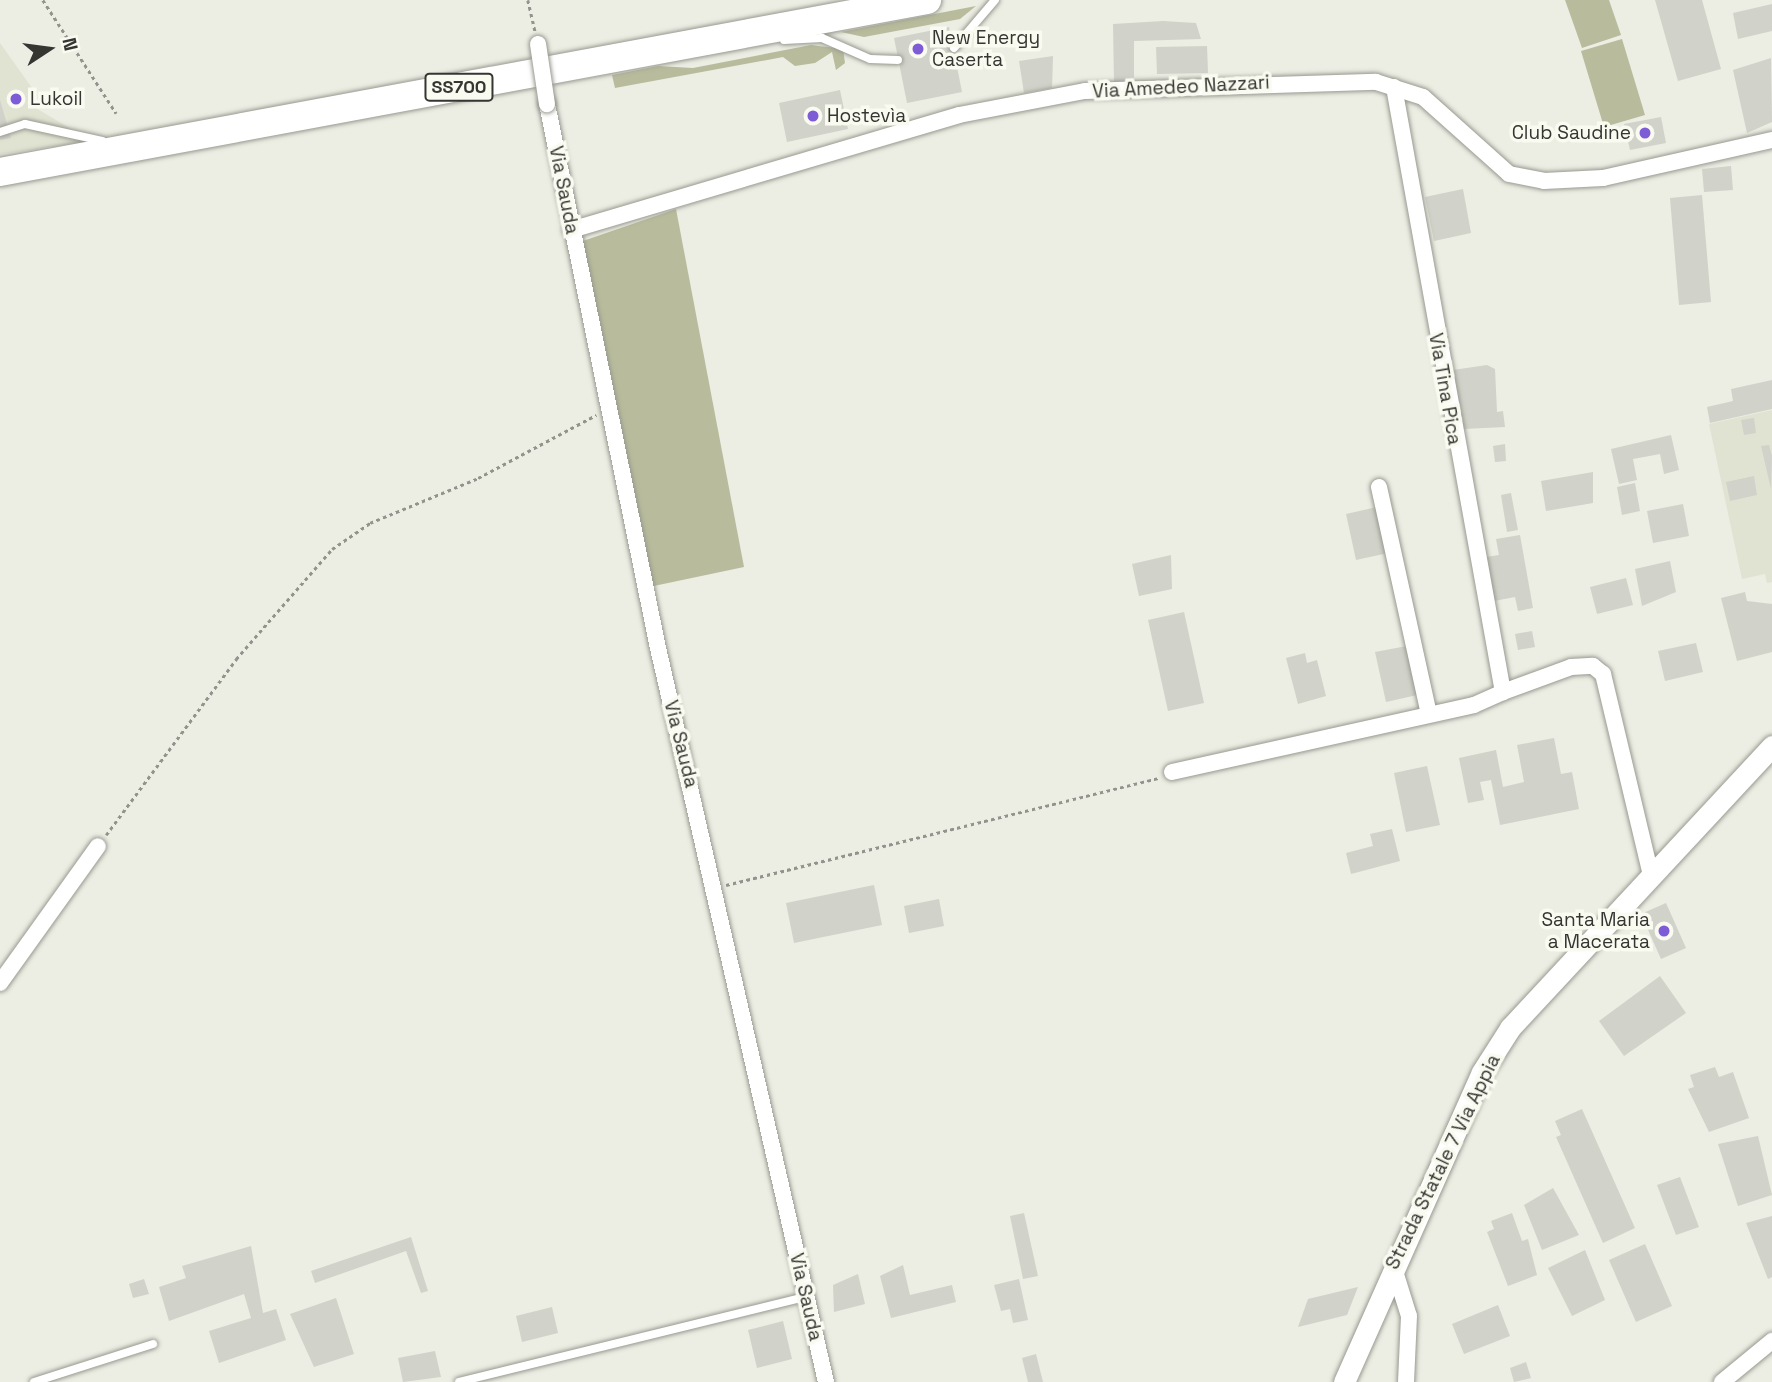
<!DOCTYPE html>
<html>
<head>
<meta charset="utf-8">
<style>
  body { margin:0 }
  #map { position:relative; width:1772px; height:1382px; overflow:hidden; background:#ecede3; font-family:"Space Grotesk",sans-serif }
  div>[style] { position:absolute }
  .built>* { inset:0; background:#e1e3d2 }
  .green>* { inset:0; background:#b8bc9c }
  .building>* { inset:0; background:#d1d2c9 }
  .path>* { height:2.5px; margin-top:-1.25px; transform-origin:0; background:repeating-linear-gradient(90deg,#92938c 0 3.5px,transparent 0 7px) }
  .roads { filter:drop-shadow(0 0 2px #989990) drop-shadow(0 0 2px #989990) }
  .lane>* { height:8px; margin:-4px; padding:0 4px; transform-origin:4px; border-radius:4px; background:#fff }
  .street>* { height:16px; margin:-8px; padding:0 8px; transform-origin:8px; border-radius:8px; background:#fff }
  .secondary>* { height:21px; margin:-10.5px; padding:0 10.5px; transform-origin:10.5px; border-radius:10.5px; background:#fff }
  .highway>* { height:28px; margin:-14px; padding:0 14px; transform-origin:14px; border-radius:14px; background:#fff }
  .bridges { filter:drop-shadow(0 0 2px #989990) drop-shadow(0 0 2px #989990) }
  .street-bridge>* { height:16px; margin:-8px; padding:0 8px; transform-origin:8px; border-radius:8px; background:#fff }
  .dots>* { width:19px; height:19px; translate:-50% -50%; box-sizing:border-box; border:4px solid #f9faf0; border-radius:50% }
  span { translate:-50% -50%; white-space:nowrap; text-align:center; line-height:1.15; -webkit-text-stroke:7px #f9faf0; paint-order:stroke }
  .shield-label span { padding:2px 5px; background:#f9faf0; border:2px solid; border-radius:5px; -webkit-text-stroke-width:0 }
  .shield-label { font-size:18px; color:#353632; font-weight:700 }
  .poi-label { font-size:19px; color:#353632 }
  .left { translate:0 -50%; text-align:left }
  .right { translate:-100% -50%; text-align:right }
  .street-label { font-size:19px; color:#353632 }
  .north { position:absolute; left:14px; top:14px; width:70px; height:70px; -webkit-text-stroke:5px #f9faf0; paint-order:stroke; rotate:77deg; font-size:19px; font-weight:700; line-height:28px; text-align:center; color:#353632 }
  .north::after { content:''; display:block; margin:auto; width:24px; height:32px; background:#353632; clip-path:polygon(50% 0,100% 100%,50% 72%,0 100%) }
</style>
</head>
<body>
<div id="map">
  <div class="built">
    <div style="clip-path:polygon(0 43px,37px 95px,27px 103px,92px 141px,0 154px)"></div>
    <div style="clip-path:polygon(1772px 410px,1772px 582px,1767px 583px,1765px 574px,1742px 579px,1709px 424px)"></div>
  </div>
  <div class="green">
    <div style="clip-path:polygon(1565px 0,1609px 0,1621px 35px,1582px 48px)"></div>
    <div style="clip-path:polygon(976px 6px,960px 19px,864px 37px,841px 32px)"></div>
    <div style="clip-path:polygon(1622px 39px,1645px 115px,1604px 127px,1581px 51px)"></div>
    <div style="clip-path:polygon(811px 45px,843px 49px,845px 63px,836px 70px,832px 52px,815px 63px,795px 66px,783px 57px,615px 88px,612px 75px,658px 66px,693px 68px)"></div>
    <div style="clip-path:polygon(676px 209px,744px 567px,649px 587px,580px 242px)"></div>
  </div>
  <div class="building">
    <div style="clip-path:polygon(1655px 0,1702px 0,1721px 69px,1678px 81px)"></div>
    <div style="clip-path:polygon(1772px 4px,1772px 31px,1738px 39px,1733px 13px)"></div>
    <div style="clip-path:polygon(1163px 21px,1196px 23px,1201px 39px,1134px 41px,1134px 82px,1114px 83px,1113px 24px)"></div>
    <div style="clip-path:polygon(949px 27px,962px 92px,907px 103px,894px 38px)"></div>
    <div style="clip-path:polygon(1207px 46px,1208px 73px,1157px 74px,1156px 47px)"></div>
    <div style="clip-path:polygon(1053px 56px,1052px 88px,1024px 93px,1019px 61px)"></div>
    <div style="clip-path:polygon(1771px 58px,1772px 122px,1747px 133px,1733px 70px)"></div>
    <div style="clip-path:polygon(840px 90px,848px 129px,787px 142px,779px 103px)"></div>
    <div style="clip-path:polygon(0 100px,11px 138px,0 140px)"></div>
    <div style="clip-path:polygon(1661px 117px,1666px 143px,1630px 150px,1624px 124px)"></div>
    <div style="clip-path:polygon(1731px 166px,1733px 190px,1704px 192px,1702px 169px)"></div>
    <div style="clip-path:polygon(1463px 189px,1471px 233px,1434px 241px,1425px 197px)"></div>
    <div style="clip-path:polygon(1702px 195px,1711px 302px,1679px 305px,1670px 198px)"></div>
    <div style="clip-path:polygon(1487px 365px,1495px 369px,1497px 412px,1503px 411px,1505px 427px,1463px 429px,1453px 370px)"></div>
    <div style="clip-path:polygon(1772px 380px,1772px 409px,1710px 423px,1707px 407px,1733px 401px,1731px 389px)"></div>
    <div style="clip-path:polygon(1754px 418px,1756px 433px,1744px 435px,1741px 420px)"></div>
    <div style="clip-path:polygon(1671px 435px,1679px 470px,1664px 474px,1660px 454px,1633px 459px,1637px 480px,1619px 484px,1611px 449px)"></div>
    <div style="clip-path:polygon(1505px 444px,1506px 461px,1495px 462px,1493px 446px)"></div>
    <div style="clip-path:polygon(1769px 445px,1772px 456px,1771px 489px,1761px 446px)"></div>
    <div style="clip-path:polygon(1593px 472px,1593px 503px,1546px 511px,1541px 481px)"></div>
    <div style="clip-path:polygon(1754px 476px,1757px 495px,1730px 501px,1726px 482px)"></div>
    <div style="clip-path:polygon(1635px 483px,1640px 511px,1622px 515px,1617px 487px)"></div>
    <div style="clip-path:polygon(1511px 493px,1518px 530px,1507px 532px,1501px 495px)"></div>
    <div style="clip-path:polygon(1683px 504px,1689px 536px,1653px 543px,1647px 511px)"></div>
    <div style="clip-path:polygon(1377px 507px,1388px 553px,1356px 560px,1346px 514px)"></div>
    <div style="clip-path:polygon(1520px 535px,1533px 608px,1518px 611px,1515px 597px,1494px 601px,1486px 557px,1499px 555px,1496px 539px)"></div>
    <div style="clip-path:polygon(1171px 555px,1172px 589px,1139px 596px,1132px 564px)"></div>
    <div style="clip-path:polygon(1670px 561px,1676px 592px,1642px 606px,1635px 569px)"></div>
    <div style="clip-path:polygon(1626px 578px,1633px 605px,1597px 614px,1590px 587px)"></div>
    <div style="clip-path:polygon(1745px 592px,1747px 601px,1772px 604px,1772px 652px,1737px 661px,1721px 598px)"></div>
    <div style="clip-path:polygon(1184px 612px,1204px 703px,1168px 711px,1148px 620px)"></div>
    <div style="clip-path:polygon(1532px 631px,1535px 647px,1518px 650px,1515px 634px)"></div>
    <div style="clip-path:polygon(1696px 643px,1703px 672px,1665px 681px,1658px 651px)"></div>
    <div style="clip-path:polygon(1407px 646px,1417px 695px,1386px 702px,1375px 652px)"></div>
    <div style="clip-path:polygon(1305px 653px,1307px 663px,1317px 660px,1326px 696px,1298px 704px,1286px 658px)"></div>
    <div style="clip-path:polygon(1554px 738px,1561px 774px,1572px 772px,1579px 809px,1500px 825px,1491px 780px,1480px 782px,1484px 800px,1468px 803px,1459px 758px,1496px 750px,1503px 787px,1524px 782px,1517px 745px)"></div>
    <div style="clip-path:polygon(1427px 766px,1440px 825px,1406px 832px,1394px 773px)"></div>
    <div style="clip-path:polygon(1392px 829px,1400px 861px,1351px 874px,1346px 853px,1373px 846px,1370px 834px)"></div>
    <div style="clip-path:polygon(874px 885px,882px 925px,794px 943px,786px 903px)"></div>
    <div style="clip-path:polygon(939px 899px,944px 926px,909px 933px,904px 906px)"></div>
    <div style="clip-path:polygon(1666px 903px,1686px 948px,1661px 959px,1641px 914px)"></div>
    <div style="clip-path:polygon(1660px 976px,1686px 1013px,1624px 1056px,1599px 1021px)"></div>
    <div style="clip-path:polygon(1715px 1067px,1719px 1077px,1733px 1072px,1749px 1118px,1709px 1132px,1688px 1089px,1694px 1087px,1690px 1075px)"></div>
    <div style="clip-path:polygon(1582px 1109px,1635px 1228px,1603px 1243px,1556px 1137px,1561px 1135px,1555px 1121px)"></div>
    <div style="clip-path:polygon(1758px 1136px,1772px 1195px,1738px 1206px,1718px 1144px)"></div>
    <div style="clip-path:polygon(1680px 1177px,1699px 1227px,1676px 1235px,1657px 1185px)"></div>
    <div style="clip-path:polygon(1553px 1188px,1579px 1235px,1542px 1250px,1524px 1205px)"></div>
    <div style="clip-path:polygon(1024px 1213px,1038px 1276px,1023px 1279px,1010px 1216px)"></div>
    <div style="clip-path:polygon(1512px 1213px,1522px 1241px,1528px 1239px,1537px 1275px,1508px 1286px,1487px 1232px,1494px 1229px,1491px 1221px)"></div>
    <div style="clip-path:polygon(1772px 1216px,1772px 1277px,1768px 1279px,1746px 1223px)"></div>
    <div style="clip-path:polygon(411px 1237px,428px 1291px,421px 1293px,406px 1251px,315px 1283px,311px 1271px)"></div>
    <div style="clip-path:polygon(1645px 1244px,1672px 1306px,1636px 1322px,1609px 1260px)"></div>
    <div style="clip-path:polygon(251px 1246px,263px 1313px,276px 1309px,286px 1340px,219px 1363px,209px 1331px,251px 1318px,244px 1294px,169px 1321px,159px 1287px,186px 1278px,182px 1266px)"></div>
    <div style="clip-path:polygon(1585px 1250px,1605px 1300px,1572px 1316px,1548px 1268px)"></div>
    <div style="clip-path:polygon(903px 1265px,910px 1295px,952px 1285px,956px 1302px,891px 1318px,880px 1276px)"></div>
    <div style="clip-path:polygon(858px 1274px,865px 1304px,834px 1312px,833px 1285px)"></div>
    <div style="clip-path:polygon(144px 1279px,149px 1294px,133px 1298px,129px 1284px)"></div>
    <div style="clip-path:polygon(1019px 1279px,1028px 1320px,1013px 1323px,1010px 1309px,1001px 1311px,994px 1285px)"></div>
    <div style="clip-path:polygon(1358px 1287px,1347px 1315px,1298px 1327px,1308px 1299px)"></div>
    <div style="clip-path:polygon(336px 1298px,354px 1354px,314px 1367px,290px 1314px)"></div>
    <div style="clip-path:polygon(1498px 1305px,1510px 1336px,1464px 1354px,1452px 1324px)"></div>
    <div style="clip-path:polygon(552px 1307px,558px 1333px,522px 1342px,516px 1316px)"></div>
    <div style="clip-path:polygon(783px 1321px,792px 1359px,757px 1368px,748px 1330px)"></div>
    <div style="clip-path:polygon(435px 1351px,441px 1377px,403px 1382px,398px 1358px)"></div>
    <div style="clip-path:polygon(1036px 1354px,1043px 1382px,1028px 1382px,1022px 1358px)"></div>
    <div style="clip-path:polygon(1526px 1362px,1531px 1378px,1514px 1382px,1510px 1368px)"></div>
  </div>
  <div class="path">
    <div style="left:43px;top:0;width:135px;rotate:57.1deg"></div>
    <div style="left:528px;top:0;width:32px;rotate:77deg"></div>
    <div style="left:106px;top:835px;width:219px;rotate:-53.5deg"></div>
    <div style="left:236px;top:659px;width:146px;rotate:-48.9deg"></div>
    <div style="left:332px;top:549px;width:46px;rotate:-34.4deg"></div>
    <div style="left:370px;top:523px;width:117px;rotate:-22.6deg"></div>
    <div style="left:478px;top:478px;width:134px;rotate:-28.1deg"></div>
    <div style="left:726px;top:885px;width:445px;rotate:-13.9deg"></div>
  </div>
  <div class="roads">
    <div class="lane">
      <div style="left:784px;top:40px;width:38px;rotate:-3deg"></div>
      <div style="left:822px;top:38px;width:52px;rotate:23.6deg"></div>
      <div style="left:870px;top:59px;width:28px;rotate:2deg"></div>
      <div style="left:954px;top:48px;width:63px;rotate:-49.5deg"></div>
      <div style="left:0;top:132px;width:26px;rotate:-18deg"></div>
      <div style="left:25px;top:124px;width:79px;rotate:12.4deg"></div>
      <div style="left:34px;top:1382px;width:125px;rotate:-17.7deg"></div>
      <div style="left:459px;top:1382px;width:357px;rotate:-13.8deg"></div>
    </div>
    <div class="street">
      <div style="left:1394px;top:87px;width:615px;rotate:79.79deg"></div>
      <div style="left:1503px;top:692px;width:72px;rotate:-20.2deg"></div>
      <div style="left:1571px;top:667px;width:22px;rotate:-3deg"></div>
      <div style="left:1593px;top:666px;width:13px;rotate:39deg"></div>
      <div style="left:1603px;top:674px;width:204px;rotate:76.6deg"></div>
      <div style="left:547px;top:104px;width:555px;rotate:78.47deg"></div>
      <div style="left:658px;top:648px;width:753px;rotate:77.11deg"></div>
      <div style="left:571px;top:230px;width:405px;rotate:-16.5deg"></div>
      <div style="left:959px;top:115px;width:128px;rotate:-10.8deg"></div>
      <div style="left:1085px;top:91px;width:291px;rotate:-1.8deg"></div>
      <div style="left:1376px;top:82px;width:49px;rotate:17.7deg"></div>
      <div style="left:1423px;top:97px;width:115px;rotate:41.8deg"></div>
      <div style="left:1509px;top:174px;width:36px;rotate:11deg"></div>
      <div style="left:1544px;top:181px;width:59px;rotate:-2.9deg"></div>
      <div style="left:1603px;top:178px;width:173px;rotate:-12.7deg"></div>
      <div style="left:1379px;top:487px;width:232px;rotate:77.6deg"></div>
      <div style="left:1172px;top:772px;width:309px;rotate:-12.5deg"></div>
      <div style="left:1474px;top:705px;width:32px;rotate:-24deg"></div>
      <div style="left:0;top:983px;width:168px;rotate:-54.4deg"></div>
      <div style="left:1393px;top:1265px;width:53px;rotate:72.6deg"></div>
      <div style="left:1409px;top:1316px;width:66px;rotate:92.6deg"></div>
      <div style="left:1722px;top:1382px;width:65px;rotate:-39.4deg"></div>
    </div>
    <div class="secondary">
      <div style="left:1344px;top:1382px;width:339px;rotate:-66deg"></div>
      <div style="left:1482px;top:1072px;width:52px;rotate:-57.5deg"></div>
      <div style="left:1510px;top:1028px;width:385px;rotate:-47.1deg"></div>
    </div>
    <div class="highway">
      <div style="left:0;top:172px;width:943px;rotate:-10.51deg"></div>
    </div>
  </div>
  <div class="bridges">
    <div class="street-bridge">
      <div style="left:538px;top:44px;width:61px;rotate:81.5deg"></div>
    </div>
  </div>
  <div class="dots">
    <div style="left:918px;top:49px;background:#7d5cd6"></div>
    <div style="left:16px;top:99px;background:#7d5cd6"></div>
    <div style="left:813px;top:116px;background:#7d5cd6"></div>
    <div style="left:1645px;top:133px;background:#7d5cd6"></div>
    <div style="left:1664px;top:931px;background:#7d5cd6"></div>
  </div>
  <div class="shield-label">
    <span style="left:459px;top:87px">SS700</span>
  </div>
  <div class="poi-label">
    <span class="left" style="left:932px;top:49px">New Energy<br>Caserta</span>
    <span class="left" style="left:30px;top:99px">Lukoil</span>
    <span class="left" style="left:827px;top:116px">Hostevìa</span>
    <span class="right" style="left:1631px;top:133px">Club Saudine</span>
    <span class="right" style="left:1650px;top:931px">Santa Maria<br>a Macerata</span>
  </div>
  <div class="street-label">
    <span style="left:1181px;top:87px;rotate:-3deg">Via Amedeo Nazzari</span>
    <span style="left:564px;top:190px;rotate:79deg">Via Sauda</span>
    <span style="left:1445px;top:389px;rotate:80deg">Via Tina Pica</span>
    <span style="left:681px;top:744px;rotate:76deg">Via Sauda</span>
    <span style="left:1443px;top:1162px;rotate:-64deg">Strada Statale 7 Via Appia</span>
    <span style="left:806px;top:1297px;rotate:77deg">Via Sauda</span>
  </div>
  <div class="north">N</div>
</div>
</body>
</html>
